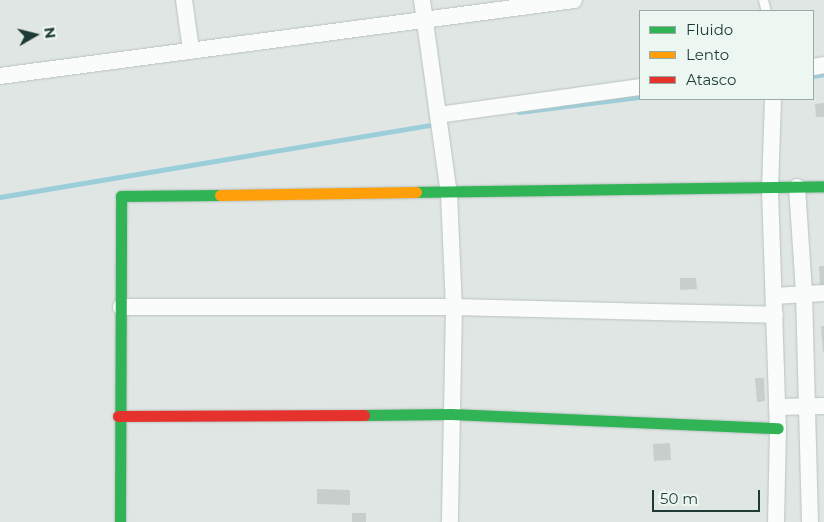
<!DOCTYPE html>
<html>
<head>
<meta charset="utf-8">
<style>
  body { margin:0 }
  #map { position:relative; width:824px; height:522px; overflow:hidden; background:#e0e6e4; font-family:Montserrat,sans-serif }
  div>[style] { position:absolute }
  .stream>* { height:4.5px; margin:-2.25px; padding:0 2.25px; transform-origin:2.25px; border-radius:2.25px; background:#9cceda }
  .building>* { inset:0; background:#c7cecb }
  .roads { filter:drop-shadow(0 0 1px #b9c3c0) drop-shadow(0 0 1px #b9c3c0) }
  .lane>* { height:9px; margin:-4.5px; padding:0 4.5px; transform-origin:4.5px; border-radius:4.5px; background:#fafbfb }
  .street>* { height:16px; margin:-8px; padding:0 8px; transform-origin:8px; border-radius:8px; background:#fafbfb }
  .fast>* { height:11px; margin:-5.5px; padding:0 5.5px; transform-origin:5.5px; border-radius:5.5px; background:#30b455 }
  .slow>* { height:11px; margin:-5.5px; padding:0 5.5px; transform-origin:5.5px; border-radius:5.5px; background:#ff9f0a }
  .jam>* { height:11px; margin:-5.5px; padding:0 5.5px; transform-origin:5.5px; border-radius:5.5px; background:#e5322d }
  span { translate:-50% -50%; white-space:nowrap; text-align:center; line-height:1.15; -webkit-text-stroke:5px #edf7f2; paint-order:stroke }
  .legend { position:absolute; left:639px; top:10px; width:175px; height:90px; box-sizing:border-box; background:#edf7f2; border:1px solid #9aaba6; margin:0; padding:6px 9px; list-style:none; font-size:15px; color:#1d3a34 }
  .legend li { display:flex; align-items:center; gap:10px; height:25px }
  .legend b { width:25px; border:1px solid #9aaba6 }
  .north { position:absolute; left:10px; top:10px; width:50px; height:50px; -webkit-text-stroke:4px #edf7f2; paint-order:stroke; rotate:82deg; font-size:14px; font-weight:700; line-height:20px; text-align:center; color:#1d3a34 }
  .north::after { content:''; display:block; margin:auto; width:18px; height:22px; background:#1d3a34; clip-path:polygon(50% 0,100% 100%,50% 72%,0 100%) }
  .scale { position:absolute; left:652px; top:490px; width:108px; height:22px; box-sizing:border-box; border:2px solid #1d3a34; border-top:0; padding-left:6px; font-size:15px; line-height:18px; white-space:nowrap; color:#1d3a34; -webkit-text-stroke:4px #edf7f2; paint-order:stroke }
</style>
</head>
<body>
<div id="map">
  <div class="stream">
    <div style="left:813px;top:76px;width:11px;rotate:-10deg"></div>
    <div style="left:519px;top:112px;width:122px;rotate:-7.1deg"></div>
    <div style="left:0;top:197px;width:441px;rotate:-9.5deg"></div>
  </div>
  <div class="building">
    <div style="clip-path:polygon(824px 103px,824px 117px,816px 117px,815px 104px)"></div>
    <div style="clip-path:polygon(819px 266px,824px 266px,824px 287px,820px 287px)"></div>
    <div style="clip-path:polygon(680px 278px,696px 278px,697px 289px,680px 290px)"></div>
    <div style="clip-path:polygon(821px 326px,824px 326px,824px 352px,823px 352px)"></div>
    <div style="clip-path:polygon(755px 378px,764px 378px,765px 401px,757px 402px)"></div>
    <div style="clip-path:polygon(670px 443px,671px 460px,654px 461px,653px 444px)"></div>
    <div style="clip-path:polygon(317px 489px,350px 490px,350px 505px,317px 504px)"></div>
    <div style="clip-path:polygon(352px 513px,366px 513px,366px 522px,352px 522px)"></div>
  </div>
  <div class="roads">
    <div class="lane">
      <div style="left:763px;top:0;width:11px;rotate:75deg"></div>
    </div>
    <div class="street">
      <div style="left:184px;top:0;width:50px;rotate:82deg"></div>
      <div style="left:422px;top:0;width:196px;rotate:82.1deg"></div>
      <div style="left:449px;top:194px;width:113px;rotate:87.5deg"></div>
      <div style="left:454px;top:307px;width:215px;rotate:91.1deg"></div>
      <div style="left:813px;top:67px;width:11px;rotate:-10deg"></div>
      <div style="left:0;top:76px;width:579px;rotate:-7.54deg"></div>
      <div style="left:773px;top:99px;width:91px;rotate:91.9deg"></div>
      <div style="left:770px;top:190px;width:238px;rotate:88.1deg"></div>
      <div style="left:778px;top:428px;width:94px;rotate:91.2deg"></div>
      <div style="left:438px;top:115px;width:204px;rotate:-7.9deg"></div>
      <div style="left:797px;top:187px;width:106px;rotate:86.2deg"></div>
      <div style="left:804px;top:293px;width:229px;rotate:88.5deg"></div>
      <div style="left:774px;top:296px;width:50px;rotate:-3.4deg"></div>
      <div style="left:121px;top:307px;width:333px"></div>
      <div style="left:454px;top:307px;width:321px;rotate:1.4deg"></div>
      <div style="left:777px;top:407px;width:47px;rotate:-1.2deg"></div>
    </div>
    <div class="fast">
      <div style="left:416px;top:192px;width:408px;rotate:-0.8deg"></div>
      <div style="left:364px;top:415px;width:87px;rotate:-0.7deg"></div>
      <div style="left:451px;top:414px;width:327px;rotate:2.5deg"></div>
      <div style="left:120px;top:522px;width:326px;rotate:-89.8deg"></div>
      <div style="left:121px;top:196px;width:99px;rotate:-0.6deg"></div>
    </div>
    <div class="slow">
      <div style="left:220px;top:195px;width:196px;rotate:-0.9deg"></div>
    </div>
    <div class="jam">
      <div style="left:118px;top:416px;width:246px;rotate:-0.2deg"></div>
    </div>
  </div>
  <ul class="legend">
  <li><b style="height:6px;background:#30b455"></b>Fluido</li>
  <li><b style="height:6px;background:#ff9f0a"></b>Lento</li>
  <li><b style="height:6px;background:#e5322d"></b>Atasco</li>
  </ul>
  <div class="north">N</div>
  <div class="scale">50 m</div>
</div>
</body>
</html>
